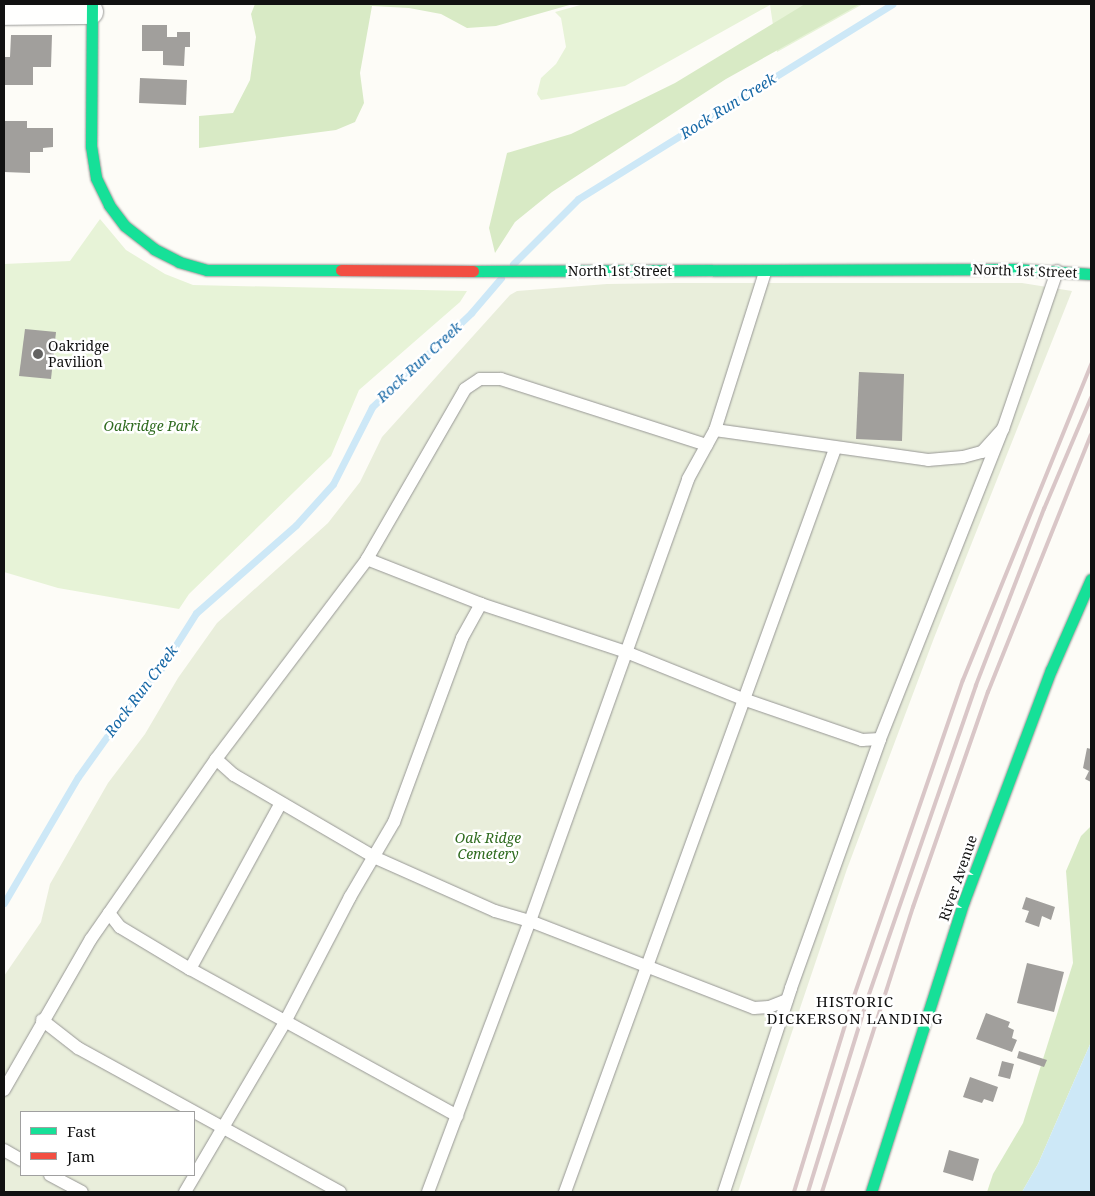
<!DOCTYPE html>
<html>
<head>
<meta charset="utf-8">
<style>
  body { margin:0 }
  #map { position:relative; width:1095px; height:1196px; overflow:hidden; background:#fdfcf7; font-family:"Noto Serif",serif }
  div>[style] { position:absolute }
  .green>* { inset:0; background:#e7f3d7 }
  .forest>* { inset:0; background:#d8eac5 }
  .cemetery>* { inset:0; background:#e9eedb }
  .water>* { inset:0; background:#cde8f7 }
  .stream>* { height:7px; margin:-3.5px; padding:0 3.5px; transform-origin:3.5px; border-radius:3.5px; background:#cde8f7 }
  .building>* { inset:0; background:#a19f9c }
  .roads { filter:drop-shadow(0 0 1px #979795) drop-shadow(0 0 1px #979795) }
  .lane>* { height:12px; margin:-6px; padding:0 6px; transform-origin:6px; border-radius:6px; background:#fffffe }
  .street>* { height:24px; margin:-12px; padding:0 12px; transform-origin:12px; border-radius:12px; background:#fffffe }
  .fast>* { height:11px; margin:-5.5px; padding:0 5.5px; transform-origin:5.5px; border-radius:5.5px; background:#16e098 }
  .jam>* { height:11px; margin:-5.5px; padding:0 5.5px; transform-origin:5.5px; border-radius:5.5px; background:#f24e42 }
  .rail>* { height:4px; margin:-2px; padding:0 2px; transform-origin:2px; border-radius:2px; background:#d9c6c7 }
  .dots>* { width:14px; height:14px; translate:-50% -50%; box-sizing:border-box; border:2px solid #fff; border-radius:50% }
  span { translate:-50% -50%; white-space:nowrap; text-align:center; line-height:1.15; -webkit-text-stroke:5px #fff; paint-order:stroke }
  .street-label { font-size:14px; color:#111 }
  .poi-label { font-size:14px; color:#111 }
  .left { translate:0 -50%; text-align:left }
  .park-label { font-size:14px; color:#2f6b1f; font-style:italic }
  .water-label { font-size:15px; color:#1768a6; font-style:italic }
  .neighbourhood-label { font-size:15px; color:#111; letter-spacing:1px }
  .frame { position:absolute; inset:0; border:5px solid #111; pointer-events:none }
  .legend { position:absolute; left:20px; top:1111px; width:175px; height:65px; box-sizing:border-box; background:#fff; border:1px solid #a0a0a0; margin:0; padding:6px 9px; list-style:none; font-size:15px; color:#111 }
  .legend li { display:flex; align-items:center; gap:10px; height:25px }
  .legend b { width:25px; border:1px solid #a0a0a0 }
</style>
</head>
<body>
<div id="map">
  <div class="green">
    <div style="clip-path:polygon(584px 4px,863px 4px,777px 52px,770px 5px,625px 86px,541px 100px,537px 94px,541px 78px,556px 64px,566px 47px,561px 18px,555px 12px)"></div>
    <div style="clip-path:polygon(100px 219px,126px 250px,165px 274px,193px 285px,467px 291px,460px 302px,359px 390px,331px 456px,189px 594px,179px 609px,58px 588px,4px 572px,4px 264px,70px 261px)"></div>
  </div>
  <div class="forest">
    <div style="clip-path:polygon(255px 4px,573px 4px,496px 26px,467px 28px,441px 14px,409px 8px,372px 6px,360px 73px,364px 103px,355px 122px,336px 130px,199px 148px,199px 116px,233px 113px,250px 80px,256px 37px,251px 14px)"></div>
    <div style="clip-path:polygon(805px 4px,860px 4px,726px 79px,552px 192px,515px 222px,495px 253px,489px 228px,507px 153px,571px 134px,675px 83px)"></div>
    <div style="clip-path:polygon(1091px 826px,1091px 1042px,1038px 1164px,1022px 1192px,987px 1192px,993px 1174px,1023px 1123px,1073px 963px,1066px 871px,1081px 836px)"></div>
  </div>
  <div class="cemetery">
    <div style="clip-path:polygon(evenodd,676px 283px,1022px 283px,1072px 291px,934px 638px,847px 869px,738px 1192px,4px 1192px,4px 976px,41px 922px,50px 884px,108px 783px,145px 734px,178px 678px,217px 623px,328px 523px,360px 482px,382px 437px,510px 295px,517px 291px,607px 284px,676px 283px,21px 1112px,194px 1112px,194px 1175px,21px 1175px,21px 1112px)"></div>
  </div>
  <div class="water">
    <div style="clip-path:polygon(1091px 1042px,1091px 1192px,1022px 1192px,1038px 1164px)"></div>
  </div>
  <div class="stream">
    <div style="left:513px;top:264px;width:92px;rotate:-45deg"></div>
    <div style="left:578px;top:199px;width:370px;rotate:-31.8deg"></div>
    <div style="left:4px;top:903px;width:146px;rotate:-59.6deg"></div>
    <div style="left:78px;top:777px;width:98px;rotate:-54.5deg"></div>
    <div style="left:135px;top:697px;width:37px;rotate:-47deg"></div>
    <div style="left:160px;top:670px;width:67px;rotate:-57.7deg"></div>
    <div style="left:196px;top:613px;width:133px;rotate:-41.3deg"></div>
    <div style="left:296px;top:525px;width:55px;rotate:-47.9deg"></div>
    <div style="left:333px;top:484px;width:86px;rotate:-63.1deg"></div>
    <div style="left:372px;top:407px;width:137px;rotate:-43.5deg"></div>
    <div style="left:471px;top:313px;width:46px;rotate:-49.4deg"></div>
  </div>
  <div class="building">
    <div style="clip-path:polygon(142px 25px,167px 25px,167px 37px,177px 37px,177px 32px,190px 32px,190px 47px,185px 47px,184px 66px,163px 65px,163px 51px,142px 51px)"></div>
    <div style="clip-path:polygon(11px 35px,52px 35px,51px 67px,33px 67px,33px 85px,4px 85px,4px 57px,10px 57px)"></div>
    <div style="clip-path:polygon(140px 78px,187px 80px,186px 105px,139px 103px)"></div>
    <div style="clip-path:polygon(4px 121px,27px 121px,27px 128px,53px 128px,53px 147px,43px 148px,43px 152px,30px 152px,30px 173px,4px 172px)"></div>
    <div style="clip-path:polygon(25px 329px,56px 332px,51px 379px,19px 376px)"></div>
    <div style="clip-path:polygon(859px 372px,904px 374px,902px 441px,856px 439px)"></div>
    <div style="clip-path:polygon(1087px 748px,1091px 749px,1091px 782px,1085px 779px,1089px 771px,1083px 768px)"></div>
    <div style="clip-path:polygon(1026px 897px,1055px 907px,1051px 920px,1042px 916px,1039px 927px,1025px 922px,1029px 911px,1022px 909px)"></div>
    <div style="clip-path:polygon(1027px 963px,1064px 972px,1054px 1012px,1017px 1003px)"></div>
    <div style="clip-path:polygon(986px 1013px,1010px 1022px,1008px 1027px,1014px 1030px,1012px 1038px,1017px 1040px,1012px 1052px,976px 1039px)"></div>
    <div style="clip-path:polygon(1019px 1051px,1047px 1060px,1044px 1067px,1017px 1058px)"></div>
    <div style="clip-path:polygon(1002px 1061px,1014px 1064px,1010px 1079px,998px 1076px)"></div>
    <div style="clip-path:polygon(970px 1077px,998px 1087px,993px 1102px,984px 1099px,982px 1103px,963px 1097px)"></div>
    <div style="clip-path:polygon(949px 1150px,979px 1159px,973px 1181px,943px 1172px)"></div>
  </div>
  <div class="roads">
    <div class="lane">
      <div style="left:715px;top:430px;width:215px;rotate:8deg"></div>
      <div style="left:928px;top:460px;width:35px;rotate:-5deg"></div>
      <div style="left:963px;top:457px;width:20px;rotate:-15deg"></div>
      <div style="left:982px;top:452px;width:31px;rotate:-48deg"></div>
      <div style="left:1003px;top:429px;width:167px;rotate:-71.1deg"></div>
      <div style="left:367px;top:559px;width:123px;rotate:21.5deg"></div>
      <div style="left:481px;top:604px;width:153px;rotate:18.3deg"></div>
      <div style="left:626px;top:652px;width:126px;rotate:21.9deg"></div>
      <div style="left:743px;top:699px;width:126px;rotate:19deg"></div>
      <div style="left:862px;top:740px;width:18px;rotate:-3deg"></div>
      <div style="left:216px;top:759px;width:24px;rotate:42deg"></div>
      <div style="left:234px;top:775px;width:164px;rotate:30.3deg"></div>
      <div style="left:376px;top:858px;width:130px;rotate:24deg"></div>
      <div style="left:495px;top:911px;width:36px;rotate:16deg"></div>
      <div style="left:530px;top:921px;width:240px;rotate:21.2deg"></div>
      <div style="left:754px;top:1008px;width:15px;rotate:-4deg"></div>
      <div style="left:769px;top:1007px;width:19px;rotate:-21deg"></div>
      <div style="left:109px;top:913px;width:18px;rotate:52deg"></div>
      <div style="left:120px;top:927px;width:82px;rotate:31deg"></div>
      <div style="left:190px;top:969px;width:305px;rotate:28.8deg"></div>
      <div style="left:190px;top:969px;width:189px;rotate:-61.3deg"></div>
      <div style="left:42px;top:1020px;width:46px;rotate:37.9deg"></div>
      <div style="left:78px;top:1048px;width:299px;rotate:28.8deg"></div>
      <div style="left:4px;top:1090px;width:174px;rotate:-60.1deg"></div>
      <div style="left:91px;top:939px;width:219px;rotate:-55.2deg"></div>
      <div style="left:216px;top:759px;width:251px;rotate:-52.9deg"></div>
      <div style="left:367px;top:559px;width:196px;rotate:-60deg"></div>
      <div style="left:465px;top:389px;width:18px;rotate:-34deg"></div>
      <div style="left:480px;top:379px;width:21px"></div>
      <div style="left:501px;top:379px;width:216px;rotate:17.8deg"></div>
      <div style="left:4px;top:1150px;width:20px;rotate:30deg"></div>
      <div style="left:50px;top:1175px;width:36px;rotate:28deg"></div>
      <div style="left:185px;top:1192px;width:197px;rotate:-59.5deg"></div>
      <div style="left:285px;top:1022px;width:141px;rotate:-62.5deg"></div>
      <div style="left:350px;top:897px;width:87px;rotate:-59.6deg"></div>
      <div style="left:394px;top:822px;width:196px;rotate:-69.7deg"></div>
      <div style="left:462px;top:638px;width:39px;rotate:-61deg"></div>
      <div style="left:428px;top:1192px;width:290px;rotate:-69.4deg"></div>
      <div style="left:530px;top:921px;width:469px;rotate:-70.3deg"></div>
      <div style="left:688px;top:479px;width:56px;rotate:-61.1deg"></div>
      <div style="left:715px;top:430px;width:166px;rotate:-72.4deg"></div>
      <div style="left:565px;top:1192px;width:791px;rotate:-70.03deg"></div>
      <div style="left:724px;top:1192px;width:215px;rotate:-71.8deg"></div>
      <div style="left:791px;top:988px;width:264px;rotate:-70.3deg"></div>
      <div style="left:880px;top:739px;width:334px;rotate:-68.4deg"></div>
    </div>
    <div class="street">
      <div style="left:4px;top:13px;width:87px;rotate:-0.7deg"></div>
    </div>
    <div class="fast">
      <div style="left:92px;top:4px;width:142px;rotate:90.4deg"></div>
      <div style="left:91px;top:146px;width:32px;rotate:81deg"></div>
      <div style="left:96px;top:178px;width:30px;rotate:64deg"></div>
      <div style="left:109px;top:205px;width:26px;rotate:53deg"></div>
      <div style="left:125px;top:226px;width:37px;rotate:38deg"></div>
      <div style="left:154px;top:249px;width:28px;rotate:27deg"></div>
      <div style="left:179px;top:262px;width:29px;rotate:16deg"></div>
      <div style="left:207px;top:270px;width:134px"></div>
      <div style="left:473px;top:271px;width:542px;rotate:-0.21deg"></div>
      <div style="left:1015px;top:269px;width:76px;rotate:3.8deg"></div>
      <div style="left:871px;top:1192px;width:305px;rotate:-72.3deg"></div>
      <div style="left:964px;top:901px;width:247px;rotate:-69.4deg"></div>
      <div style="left:1051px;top:670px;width:99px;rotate:-66.3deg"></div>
    </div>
    <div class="jam">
      <div style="left:341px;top:270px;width:132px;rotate:0.4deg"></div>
    </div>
  </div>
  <div class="rail">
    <div style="left:794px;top:1192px;width:202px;rotate:-73deg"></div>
    <div style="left:853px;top:999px;width:337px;rotate:-71deg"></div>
    <div style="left:963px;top:680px;width:341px;rotate:-67.9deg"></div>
    <div style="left:808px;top:1192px;width:198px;rotate:-72.9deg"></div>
    <div style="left:866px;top:1003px;width:336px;rotate:-70.9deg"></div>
    <div style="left:976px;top:685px;width:189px;rotate:-68.9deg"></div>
    <div style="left:1044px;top:509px;width:121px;rotate:-67.1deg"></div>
    <div style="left:822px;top:1192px;width:299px;rotate:-72.3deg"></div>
    <div style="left:913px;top:907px;width:228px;rotate:-70.8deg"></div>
    <div style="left:988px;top:692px;width:277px;rotate:-68.2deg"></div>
  </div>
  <div class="dots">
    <div style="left:38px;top:354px;background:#646362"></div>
  </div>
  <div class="street-label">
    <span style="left:620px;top:271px">North 1st Street</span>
    <span style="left:1025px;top:271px;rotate:2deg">North 1st Street</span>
    <span style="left:958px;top:878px;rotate:-71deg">River Avenue</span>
  </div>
  <div class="poi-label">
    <span class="left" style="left:48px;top:354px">Oakridge<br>Pavilion</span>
  </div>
  <div class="park-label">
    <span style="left:151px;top:426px">Oakridge Park</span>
    <span style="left:488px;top:846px">Oak Ridge<br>Cemetery</span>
  </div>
  <div class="water-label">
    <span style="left:728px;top:106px;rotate:-32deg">Rock Run Creek</span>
    <span style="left:419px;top:362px;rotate:-43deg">Rock Run Creek</span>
    <span style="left:141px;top:691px;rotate:-53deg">Rock Run Creek</span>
  </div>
  <div class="neighbourhood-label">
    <span style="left:855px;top:1010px">HISTORIC<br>DICKERSON LANDING</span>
  </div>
  <div class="frame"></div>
  <ul class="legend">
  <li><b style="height:6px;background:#16e098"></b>Fast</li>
  <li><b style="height:6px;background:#f24e42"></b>Jam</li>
  </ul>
</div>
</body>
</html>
